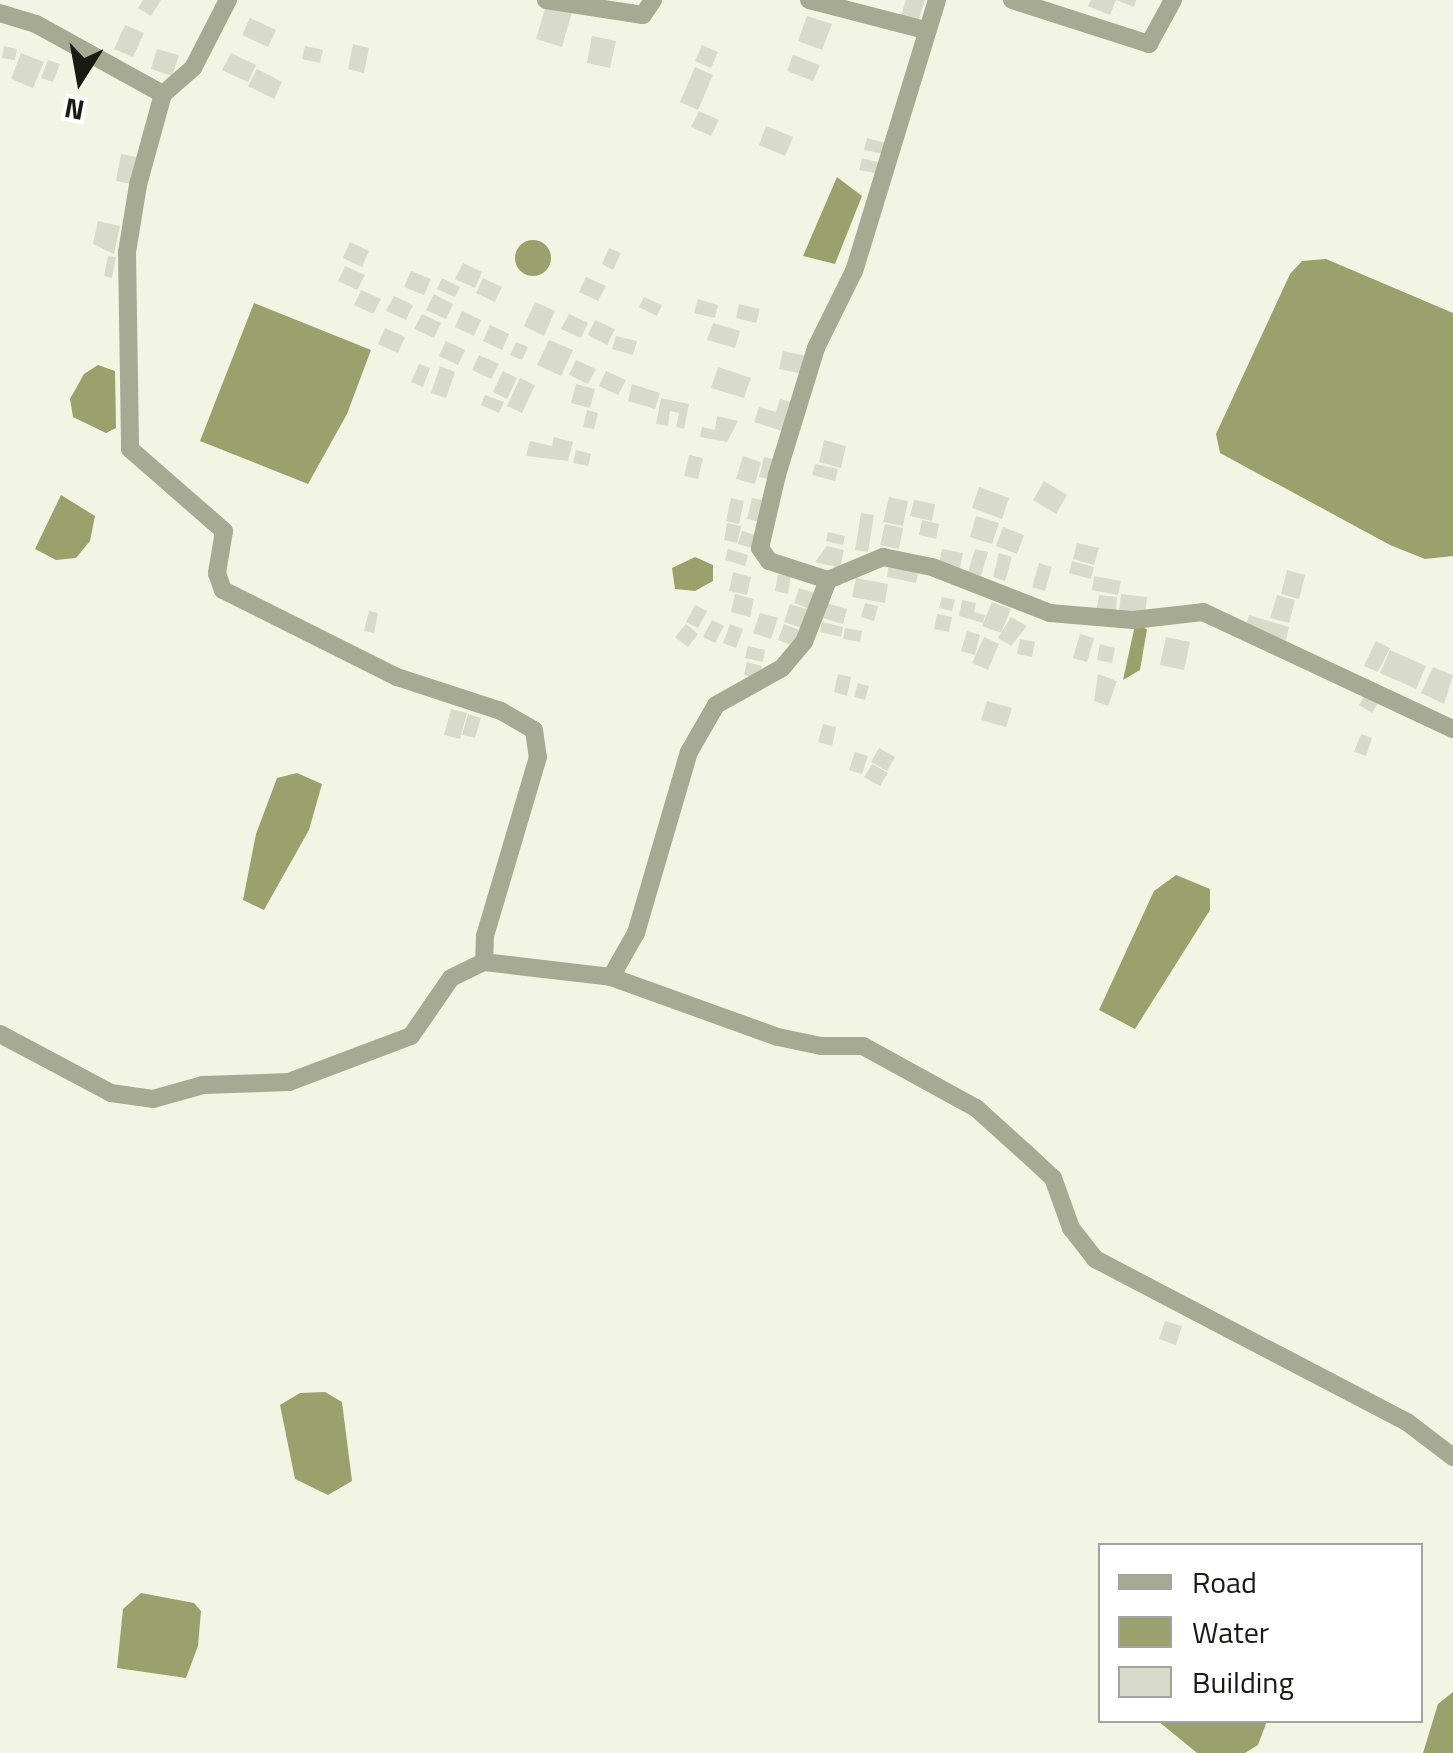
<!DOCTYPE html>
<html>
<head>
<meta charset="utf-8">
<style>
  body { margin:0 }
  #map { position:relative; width:1453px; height:1753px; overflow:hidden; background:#f3f5e4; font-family:"Titillium Web",sans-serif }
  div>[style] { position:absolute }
  .water>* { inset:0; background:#9ba16c }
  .round { border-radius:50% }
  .building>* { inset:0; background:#d8dbca }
  .minor>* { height:18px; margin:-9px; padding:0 9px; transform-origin:9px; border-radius:9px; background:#a7aa93 }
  span { translate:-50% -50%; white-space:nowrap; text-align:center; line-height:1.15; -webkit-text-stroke:10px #fff; paint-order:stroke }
  .legend { position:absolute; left:1098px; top:1543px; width:325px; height:180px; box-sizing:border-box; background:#fff; border:2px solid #a3a3a1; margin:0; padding:12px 18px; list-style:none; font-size:30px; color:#191a14 }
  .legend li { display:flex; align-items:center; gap:20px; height:50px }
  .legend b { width:50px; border:2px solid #a3a3a1 }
  .north { position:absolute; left:30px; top:30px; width:100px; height:100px; -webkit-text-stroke:8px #fff; paint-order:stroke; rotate:191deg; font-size:28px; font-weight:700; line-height:40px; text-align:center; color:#191a14 }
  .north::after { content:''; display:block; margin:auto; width:35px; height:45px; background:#191a14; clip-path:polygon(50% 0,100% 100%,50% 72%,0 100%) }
</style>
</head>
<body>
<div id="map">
  <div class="water">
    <div style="clip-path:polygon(837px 177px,862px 196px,835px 264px,803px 256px)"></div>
    <div class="round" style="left:515px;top:240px;width:36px;height:36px"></div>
    <div style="clip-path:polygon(1326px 259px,1453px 313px,1453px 556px,1425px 559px,1390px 545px,1220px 453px,1216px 434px,1290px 274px,1302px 261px)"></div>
    <div style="clip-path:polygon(254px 303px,371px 350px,347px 414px,308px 484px,200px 441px)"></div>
    <div style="clip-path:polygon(98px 365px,115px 371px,116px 428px,106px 433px,73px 417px,70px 399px,84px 374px)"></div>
    <div style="clip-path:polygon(61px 495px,95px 516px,90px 541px,76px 558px,56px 560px,35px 549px)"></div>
    <div style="clip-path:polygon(695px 557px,713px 565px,713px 581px,695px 591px,675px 589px,672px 568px)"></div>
    <div style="clip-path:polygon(1135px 625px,1147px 629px,1140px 670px,1123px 680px)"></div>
    <div style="clip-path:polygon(297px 773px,322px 784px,309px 830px,264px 910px,243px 900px,256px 834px,277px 778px)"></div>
    <div style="clip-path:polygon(1176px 875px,1210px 889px,1210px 910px,1135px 1029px,1099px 1010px,1154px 891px)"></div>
    <div style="clip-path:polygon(325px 1392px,342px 1402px,352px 1481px,328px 1495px,295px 1479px,280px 1405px,300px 1393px)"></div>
    <div style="clip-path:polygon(141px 1593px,194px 1603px,201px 1611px,198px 1646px,186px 1678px,117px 1668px,123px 1609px)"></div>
    <div style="clip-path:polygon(1453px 1692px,1453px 1753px,1423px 1753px,1438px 1704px)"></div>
    <div style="clip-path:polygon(1158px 1721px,1159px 1720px,1267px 1721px,1258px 1745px,1245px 1753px,1197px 1753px)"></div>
  </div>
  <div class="building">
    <div style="clip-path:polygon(143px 0,161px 0,151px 16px,138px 8px)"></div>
    <div style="clip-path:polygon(906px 0,925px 0,917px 24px,900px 18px)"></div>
    <div style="clip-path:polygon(1091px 0,1136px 0,1134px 7px,1116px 0,1110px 15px,1088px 6px)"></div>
    <div style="clip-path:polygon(546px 5px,572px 12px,562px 47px,536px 39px)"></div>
    <div style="clip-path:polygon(807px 16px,832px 24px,822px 50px,798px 41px)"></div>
    <div style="clip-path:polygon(250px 18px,276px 30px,268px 47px,242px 35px)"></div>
    <div style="clip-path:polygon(125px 25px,144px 33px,133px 57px,114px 49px)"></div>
    <div style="clip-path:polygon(592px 36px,616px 41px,610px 68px,587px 63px)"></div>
    <div style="clip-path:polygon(353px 44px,369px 48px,364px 73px,348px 69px)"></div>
    <div style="clip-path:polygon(702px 45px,718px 52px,711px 68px,695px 61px)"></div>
    <div style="clip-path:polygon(4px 46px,17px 49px,15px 60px,2px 58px)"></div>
    <div style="clip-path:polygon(305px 46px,323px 50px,320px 63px,302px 59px)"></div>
    <div style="clip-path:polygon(157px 49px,179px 55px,172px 76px,151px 69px)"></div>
    <div style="clip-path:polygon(21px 53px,44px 62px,33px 88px,11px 79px)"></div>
    <div style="clip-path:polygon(231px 53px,256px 65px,248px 82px,222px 70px)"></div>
    <div style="clip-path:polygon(793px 55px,820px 65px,813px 81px,787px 71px)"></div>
    <div style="clip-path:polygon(48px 60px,60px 64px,53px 82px,41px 78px)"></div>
    <div style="clip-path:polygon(695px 67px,713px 75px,698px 110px,680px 102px)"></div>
    <div style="clip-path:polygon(257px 69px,282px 82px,274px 99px,248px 86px)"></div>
    <div style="clip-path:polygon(699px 111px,719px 120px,711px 136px,691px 127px)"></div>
    <div style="clip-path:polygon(766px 126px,793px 137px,785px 156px,759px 145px)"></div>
    <div style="clip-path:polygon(867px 138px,886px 143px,884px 154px,864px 150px)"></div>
    <div style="clip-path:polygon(121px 154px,136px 157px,131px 184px,116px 181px)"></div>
    <div style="clip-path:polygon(862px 158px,881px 163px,879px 174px,859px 170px)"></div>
    <div style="clip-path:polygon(98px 221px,120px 226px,114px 254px,93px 244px)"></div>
    <div style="clip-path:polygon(350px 242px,369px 251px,362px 267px,343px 258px)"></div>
    <div style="clip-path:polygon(609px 248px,621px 253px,613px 270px,602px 264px)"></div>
    <div style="clip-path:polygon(108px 256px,116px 257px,112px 278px,104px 276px)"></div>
    <div style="clip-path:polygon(463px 263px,482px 272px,475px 288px,455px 279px)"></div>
    <div style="clip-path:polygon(345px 266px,365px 275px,357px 290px,338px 281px)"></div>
    <div style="clip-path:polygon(411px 271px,431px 279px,424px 295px,404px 287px)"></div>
    <div style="clip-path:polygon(586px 277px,606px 286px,598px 301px,579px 292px)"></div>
    <div style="clip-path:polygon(442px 278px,460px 287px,455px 297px,437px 289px)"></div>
    <div style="clip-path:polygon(483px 278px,502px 287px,495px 302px,476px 293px)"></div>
    <div style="clip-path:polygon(361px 290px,381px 299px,373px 314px,354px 305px)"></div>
    <div style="clip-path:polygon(434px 294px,453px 304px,446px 319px,426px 310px)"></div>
    <div style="clip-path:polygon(394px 296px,413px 305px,406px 320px,386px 311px)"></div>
    <div style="clip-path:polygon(644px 297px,662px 305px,657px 316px,639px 307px)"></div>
    <div style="clip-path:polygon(698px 299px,718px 305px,715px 318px,694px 313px)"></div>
    <div style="clip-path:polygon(535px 302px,555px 311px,544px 336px,524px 326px)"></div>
    <div style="clip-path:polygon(739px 304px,760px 309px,756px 323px,736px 318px)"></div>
    <div style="clip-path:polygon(462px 311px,481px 320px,474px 336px,455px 327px)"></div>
    <div style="clip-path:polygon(422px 314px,441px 323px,434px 338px,414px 329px)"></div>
    <div style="clip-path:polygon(569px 314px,588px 323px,581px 338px,561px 329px)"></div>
    <div style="clip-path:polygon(595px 320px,615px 329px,607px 345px,588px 335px)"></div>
    <div style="clip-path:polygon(713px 323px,740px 331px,735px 348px,707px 340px)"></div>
    <div style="clip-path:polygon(490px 325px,509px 334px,502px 350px,483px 341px)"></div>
    <div style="clip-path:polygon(385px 328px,405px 337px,398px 353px,378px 344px)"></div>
    <div style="clip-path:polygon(616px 336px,637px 341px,633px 355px,612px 349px)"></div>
    <div style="clip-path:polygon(549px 340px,573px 350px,561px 376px,537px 365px)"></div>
    <div style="clip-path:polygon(446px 341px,465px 350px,458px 365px,439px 356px)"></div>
    <div style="clip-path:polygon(516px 342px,528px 347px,522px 360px,510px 355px)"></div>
    <div style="clip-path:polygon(783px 351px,807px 356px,803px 374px,779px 369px)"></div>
    <div style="clip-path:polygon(479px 355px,499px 364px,491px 379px,472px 370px)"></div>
    <div style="clip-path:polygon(576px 360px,596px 369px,588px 384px,569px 375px)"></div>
    <div style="clip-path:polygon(419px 364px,430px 368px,423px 387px,411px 382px)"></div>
    <div style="clip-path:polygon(440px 366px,455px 372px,446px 398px,431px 393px)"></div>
    <div style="clip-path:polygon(718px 367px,751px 378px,744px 398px,711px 388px)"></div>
    <div style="clip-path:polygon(503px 371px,517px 378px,507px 399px,493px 392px)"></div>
    <div style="clip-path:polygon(606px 371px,626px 380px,618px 395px,599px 386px)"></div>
    <div style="clip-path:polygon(520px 378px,535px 385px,522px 413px,507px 406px)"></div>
    <div style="clip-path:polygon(576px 384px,595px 389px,590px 408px,571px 403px)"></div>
    <div style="clip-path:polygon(632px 384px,660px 393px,655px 409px,628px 401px)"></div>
    <div style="clip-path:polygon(485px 395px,504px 402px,499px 413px,481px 405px)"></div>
    <div style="clip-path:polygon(661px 398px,689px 404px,684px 429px,676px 427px,679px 413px,670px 411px,668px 426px,656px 424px)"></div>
    <div style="clip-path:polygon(780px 399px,794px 403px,785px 432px,754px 422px,759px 407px,776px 412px)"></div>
    <div style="clip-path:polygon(587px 410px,598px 413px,594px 429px,583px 427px)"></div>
    <div style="clip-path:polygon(717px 416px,738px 421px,727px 442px,700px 437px,702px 427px,715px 430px)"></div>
    <div style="clip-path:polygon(554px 437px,573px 442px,568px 461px,526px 456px,530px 441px,552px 446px)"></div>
    <div style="clip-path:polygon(824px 440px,846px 446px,841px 468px,819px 462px)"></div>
    <div style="clip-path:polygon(576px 450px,591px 454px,588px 466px,573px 463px)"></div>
    <div style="clip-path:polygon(689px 455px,703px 458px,698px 479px,684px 476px)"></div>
    <div style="clip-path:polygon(743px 456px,761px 462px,755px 484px,736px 479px)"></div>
    <div style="clip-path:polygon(764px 457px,778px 460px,773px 480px,759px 477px)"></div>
    <div style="clip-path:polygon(815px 464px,838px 469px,835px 481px,812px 475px)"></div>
    <div style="clip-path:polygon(1044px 481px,1067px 495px,1056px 514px,1033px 500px)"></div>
    <div style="clip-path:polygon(979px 487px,1009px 498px,1002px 519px,972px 508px)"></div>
    <div style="clip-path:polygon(889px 497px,908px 501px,903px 526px,883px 522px)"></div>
    <div style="clip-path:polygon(731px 498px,744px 501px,739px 524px,726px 521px)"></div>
    <div style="clip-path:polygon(752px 498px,766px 501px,761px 522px,747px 519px)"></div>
    <div style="clip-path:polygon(914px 500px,935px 504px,932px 521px,910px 516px)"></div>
    <div style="clip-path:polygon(861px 513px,874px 515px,868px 552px,855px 550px)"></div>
    <div style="clip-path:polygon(976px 516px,999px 523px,992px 544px,970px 537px)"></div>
    <div style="clip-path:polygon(922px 520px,939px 524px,936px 539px,919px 535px)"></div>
    <div style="clip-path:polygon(727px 523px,741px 526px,737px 543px,724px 540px)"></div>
    <div style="clip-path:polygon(885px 524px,903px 528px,899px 549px,880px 545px)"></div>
    <div style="clip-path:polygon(1003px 527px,1024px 535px,1017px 554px,996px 546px)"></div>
    <div style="clip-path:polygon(742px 531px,756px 535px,752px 548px,738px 544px)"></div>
    <div style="clip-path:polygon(828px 532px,845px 536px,843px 545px,826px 541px)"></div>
    <div style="clip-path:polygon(1077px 543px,1099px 548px,1094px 565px,1073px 559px)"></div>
    <div style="clip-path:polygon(827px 546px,844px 550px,840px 568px,815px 562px)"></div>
    <div style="clip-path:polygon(728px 549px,748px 555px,745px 566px,725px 560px)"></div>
    <div style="clip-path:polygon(942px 549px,963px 553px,960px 568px,939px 564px)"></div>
    <div style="clip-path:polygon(975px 549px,988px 552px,981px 576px,968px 572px)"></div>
    <div style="clip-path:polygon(999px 553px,1012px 557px,1005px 581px,993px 577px)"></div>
    <div style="clip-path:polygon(1072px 561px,1094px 567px,1091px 579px,1069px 573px)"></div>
    <div style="clip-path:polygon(889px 563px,919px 568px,916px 583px,887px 577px)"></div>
    <div style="clip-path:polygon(1039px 563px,1052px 567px,1045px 591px,1032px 587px)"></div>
    <div style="clip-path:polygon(1287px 570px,1305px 575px,1299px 599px,1281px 594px)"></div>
    <div style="clip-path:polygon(733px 572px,751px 577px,747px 595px,729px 591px)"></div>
    <div style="clip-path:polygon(778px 574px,791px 576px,788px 594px,775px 591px)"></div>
    <div style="clip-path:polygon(1094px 576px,1121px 581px,1118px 595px,1092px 590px)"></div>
    <div style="clip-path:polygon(856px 578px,888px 584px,885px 603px,852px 597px)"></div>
    <div style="clip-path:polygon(799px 588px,818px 594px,812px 610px,794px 603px)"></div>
    <div style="clip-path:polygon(735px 594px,754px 599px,750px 617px,731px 612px)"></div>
    <div style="clip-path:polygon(1121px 594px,1147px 597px,1145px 614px,1119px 611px)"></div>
    <div style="clip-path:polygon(1099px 595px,1117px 597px,1116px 610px,1097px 608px)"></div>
    <div style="clip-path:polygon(1277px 595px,1295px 600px,1289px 623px,1270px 618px)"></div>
    <div style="clip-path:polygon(942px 597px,955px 600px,952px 611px,939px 608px)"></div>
    <div style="clip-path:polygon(962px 600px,976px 603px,974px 612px,985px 615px,983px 623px,959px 616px)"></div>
    <div style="clip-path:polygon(992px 602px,1011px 609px,1001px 633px,982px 626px)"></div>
    <div style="clip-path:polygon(826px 603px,847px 609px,843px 624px,822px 618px)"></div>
    <div style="clip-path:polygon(865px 603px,878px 606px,874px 621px,861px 617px)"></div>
    <div style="clip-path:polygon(790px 604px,812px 611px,805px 629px,784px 622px)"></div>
    <div style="clip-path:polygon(695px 605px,707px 611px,698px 628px,686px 622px)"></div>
    <div style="clip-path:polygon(369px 611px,378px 613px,374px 633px,364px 631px)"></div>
    <div style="clip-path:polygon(760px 613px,778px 618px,771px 639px,753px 633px)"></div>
    <div style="clip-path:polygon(937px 614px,952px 617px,949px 632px,934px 629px)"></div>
    <div style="clip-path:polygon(1249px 615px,1289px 627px,1286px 640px,1245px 629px)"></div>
    <div style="clip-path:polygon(1011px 617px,1027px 626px,1011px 646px,998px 638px)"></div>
    <div style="clip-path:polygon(712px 620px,724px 626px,715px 643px,703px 637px)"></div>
    <div style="clip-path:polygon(822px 622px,843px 627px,841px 637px,820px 632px)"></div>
    <div style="clip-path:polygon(686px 624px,698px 634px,688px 647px,675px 637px)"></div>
    <div style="clip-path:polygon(730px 624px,743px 629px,736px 648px,723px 643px)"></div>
    <div style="clip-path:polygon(784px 624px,799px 630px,793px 646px,778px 640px)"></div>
    <div style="clip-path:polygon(845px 628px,862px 631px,860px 642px,843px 639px)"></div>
    <div style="clip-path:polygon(967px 631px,980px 635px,975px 655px,961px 651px)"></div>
    <div style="clip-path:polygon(1080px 634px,1094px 638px,1087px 662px,1073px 658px)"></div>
    <div style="clip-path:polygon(984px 637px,999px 644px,988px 670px,972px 663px)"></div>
    <div style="clip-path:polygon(1166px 637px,1190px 642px,1184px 670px,1160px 665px)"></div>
    <div style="clip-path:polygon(1020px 639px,1035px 642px,1032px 657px,1017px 654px)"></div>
    <div style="clip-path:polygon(1376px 641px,1390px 648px,1378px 672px,1364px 666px)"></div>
    <div style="clip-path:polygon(1100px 644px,1115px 648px,1112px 663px,1097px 660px)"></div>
    <div style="clip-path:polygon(748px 646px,765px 650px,763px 662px,745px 658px)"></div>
    <div style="clip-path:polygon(1390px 650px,1426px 666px,1416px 689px,1380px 673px)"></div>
    <div style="clip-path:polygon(747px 662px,762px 666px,759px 679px,744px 675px)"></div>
    <div style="clip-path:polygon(1433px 667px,1453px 675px,1444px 704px,1421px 693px)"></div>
    <div style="clip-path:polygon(838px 674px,851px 677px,847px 696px,834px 692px)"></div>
    <div style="clip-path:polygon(1098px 674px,1117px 681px,1108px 706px,1094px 701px)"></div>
    <div style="clip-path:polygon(858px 683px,869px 686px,865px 700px,854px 697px)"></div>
    <div style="clip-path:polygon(1365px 695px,1378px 703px,1372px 713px,1359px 705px)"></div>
    <div style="clip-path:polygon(987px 701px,1012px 708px,1006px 727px,981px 720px)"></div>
    <div style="clip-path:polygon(451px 709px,467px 713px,460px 739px,444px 735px)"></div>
    <div style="clip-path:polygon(468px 714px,481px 718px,475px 738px,462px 735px)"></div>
    <div style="clip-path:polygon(823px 724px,836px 727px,832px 746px,818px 742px)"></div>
    <div style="clip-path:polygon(1361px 734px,1372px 738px,1366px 756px,1354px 752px)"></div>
    <div style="clip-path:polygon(879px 748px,895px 757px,887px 771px,871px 762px)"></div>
    <div style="clip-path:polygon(855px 752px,868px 756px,862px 774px,849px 770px)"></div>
    <div style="clip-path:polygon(872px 764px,888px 773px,880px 786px,864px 777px)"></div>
    <div style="clip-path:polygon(1165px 1321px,1182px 1326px,1176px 1345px,1159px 1339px)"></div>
  </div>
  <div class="minor">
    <div style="left:228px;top:0;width:76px;rotate:117.2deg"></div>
    <div style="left:193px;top:68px;width:40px;rotate:139deg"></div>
    <div style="left:163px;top:94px;width:94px;rotate:105.4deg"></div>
    <div style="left:138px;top:185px;width:68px;rotate:99.3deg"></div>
    <div style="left:127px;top:252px;width:197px;rotate:89.1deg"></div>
    <div style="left:130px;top:449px;width:125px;rotate:41.1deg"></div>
    <div style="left:224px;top:531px;width:43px;rotate:99.5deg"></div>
    <div style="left:217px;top:573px;width:18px;rotate:71deg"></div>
    <div style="left:223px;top:590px;width:195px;rotate:26.6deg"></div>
    <div style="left:397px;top:677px;width:109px;rotate:18.1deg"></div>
    <div style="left:501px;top:711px;width:38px;rotate:30deg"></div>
    <div style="left:534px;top:730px;width:27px;rotate:82deg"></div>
    <div style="left:538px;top:757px;width:187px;rotate:106.5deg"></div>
    <div style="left:485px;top:936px;width:26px;rotate:92deg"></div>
    <div style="left:546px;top:0;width:98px;rotate:8.8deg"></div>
    <div style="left:643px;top:15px;width:18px;rotate:-56deg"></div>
    <div style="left:809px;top:0;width:120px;rotate:14.5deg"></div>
    <div style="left:937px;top:0;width:283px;rotate:107deg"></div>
    <div style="left:854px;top:271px;width:86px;rotate:116.3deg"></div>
    <div style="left:816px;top:348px;width:133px;rotate:107.1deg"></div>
    <div style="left:777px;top:475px;width:75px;rotate:103.1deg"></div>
    <div style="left:760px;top:548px;width:16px;rotate:55deg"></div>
    <div style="left:769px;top:561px;width:62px;rotate:17.9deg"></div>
    <div style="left:828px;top:580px;width:60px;rotate:-22.7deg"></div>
    <div style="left:883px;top:557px;width:50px;rotate:11.5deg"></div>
    <div style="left:932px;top:567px;width:127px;rotate:21.3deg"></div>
    <div style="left:1050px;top:613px;width:83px;rotate:4.8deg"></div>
    <div style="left:1133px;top:620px;width:70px;rotate:-6.5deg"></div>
    <div style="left:1203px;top:612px;width:276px;rotate:25.1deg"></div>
    <div style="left:1012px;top:0;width:144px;rotate:17.8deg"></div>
    <div style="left:1149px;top:44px;width:50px;rotate:-61.4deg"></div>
    <div style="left:0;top:13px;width:38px;rotate:17deg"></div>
    <div style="left:36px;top:24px;width:145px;rotate:28.9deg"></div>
    <div style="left:611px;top:977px;width:51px;rotate:-60.4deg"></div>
    <div style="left:636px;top:933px;width:189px;rotate:-73.7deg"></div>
    <div style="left:689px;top:752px;width:54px;rotate:-60.1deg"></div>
    <div style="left:716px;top:705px;width:76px;rotate:-29.3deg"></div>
    <div style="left:782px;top:668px;width:34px;rotate:-50deg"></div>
    <div style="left:804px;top:642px;width:66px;rotate:-68.8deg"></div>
    <div style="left:0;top:1034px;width:126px;rotate:28deg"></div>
    <div style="left:111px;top:1093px;width:42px;rotate:8.1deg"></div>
    <div style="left:153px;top:1099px;width:52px;rotate:-15.6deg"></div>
    <div style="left:203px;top:1085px;width:86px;rotate:-2deg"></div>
    <div style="left:289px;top:1082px;width:130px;rotate:-20.7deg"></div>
    <div style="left:411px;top:1036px;width:70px;rotate:-55.4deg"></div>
    <div style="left:451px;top:978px;width:37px;rotate:-26deg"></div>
    <div style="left:484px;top:962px;width:128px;rotate:6.7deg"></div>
    <div style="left:611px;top:977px;width:177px;rotate:19.8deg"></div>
    <div style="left:778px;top:1037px;width:44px;rotate:11.8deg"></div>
    <div style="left:821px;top:1046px;width:42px"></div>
    <div style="left:863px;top:1046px;width:129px;rotate:28.8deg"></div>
    <div style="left:976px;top:1108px;width:67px;rotate:42deg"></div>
    <div style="left:1026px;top:1153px;width:37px;rotate:43deg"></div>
    <div style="left:1053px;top:1178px;width:53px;rotate:70.2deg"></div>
    <div style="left:1071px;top:1228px;width:39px;rotate:52deg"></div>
    <div style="left:1095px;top:1259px;width:352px;rotate:27.6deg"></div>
    <div style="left:1407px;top:1422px;width:58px;rotate:37.3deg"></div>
  </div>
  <ul class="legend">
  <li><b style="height:12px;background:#a7aa93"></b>Road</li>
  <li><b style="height:28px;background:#9ba16c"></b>Water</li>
  <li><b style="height:28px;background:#d8dbca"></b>Building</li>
  </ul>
  <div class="north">N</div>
</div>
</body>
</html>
